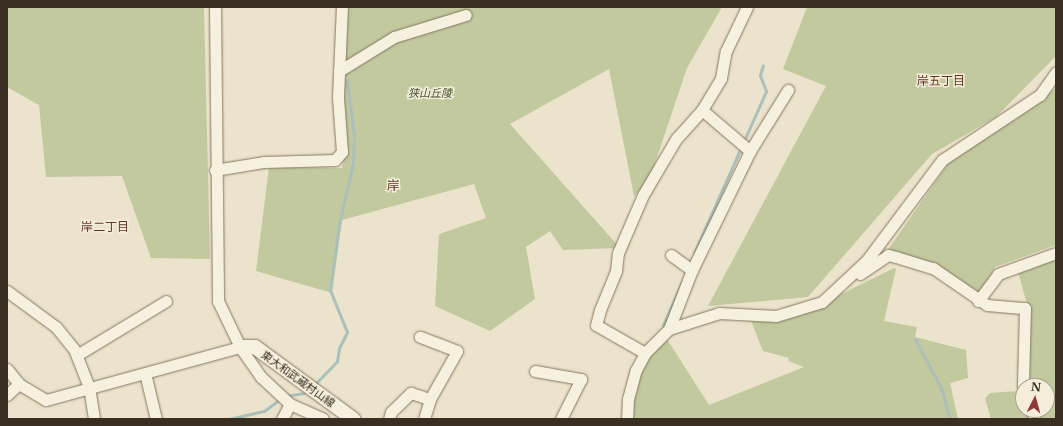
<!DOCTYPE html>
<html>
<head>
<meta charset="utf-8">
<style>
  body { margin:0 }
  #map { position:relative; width:1063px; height:426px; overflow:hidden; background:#ebe3cb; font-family:"Libre Baskerville","Noto Sans JP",serif }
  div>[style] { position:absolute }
  .green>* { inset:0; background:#c2c99f }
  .stream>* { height:3px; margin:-1.5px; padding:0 1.5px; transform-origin:1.5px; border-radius:1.5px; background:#abc0bb }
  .roads { filter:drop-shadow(0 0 1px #877660) drop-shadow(0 0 1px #877660) }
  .minor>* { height:11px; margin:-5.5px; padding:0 5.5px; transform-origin:5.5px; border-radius:5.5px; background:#f6f0de }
  .tertiary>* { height:14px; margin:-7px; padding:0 7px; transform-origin:7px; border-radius:7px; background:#f6f0de }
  span { translate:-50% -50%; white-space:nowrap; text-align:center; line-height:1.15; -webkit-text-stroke:3px #f3edda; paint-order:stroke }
  .park-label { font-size:11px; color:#47532b; font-style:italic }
  .street-label { font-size:11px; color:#392e22 }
  .neighbourhood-label { font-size:12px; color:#613526 }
  .quarter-label { font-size:13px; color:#613526 }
  .frame { position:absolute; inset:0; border:8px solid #392e22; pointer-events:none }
  .north { position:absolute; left:1015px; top:378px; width:40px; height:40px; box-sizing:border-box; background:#f3edda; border:1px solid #a9a190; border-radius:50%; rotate:6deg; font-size:11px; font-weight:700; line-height:16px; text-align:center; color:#392e22 }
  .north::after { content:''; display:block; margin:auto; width:14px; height:18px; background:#903936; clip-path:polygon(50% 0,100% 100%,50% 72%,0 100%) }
</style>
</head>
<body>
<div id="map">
  <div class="green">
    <div style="clip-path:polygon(7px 7px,204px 7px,210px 259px,151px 258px,122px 176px,46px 177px,39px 105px,7px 87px)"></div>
    <div style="clip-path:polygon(349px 7px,722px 7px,687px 68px,648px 184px,634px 196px,609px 69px,510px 124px,620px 248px,563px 250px,550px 231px,526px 247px,535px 299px,490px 331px,435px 306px,439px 234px,486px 218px,474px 184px,342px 220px,332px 293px,256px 271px,269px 167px,342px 168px,346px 144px,342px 63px)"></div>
    <div style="clip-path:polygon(807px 7px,1056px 7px,1056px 56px,996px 117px,932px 154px,808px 297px,708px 306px,826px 86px,783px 69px)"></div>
    <div style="clip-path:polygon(1056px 88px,1056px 245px,995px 267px,980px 297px,887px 251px,950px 161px)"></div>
    <div style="clip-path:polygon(1056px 257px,1056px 419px,1038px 419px,1034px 410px,1047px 410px,1047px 386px,1026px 386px,1030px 315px,1018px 272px)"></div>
    <div style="clip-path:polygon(894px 268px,896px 269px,884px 321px,917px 327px,915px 337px,966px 350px,968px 378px,950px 383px,958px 419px,632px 419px,633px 401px,643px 368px,649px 354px,665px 336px,709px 405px,804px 367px,788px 361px,789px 358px,763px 351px,751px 321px,795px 317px)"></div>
    <div style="clip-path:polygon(1017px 391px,1029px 419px,991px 419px,985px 398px,990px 393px)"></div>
  </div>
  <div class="stream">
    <div style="left:694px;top:253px;width:177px;rotate:-66deg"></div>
    <div style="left:766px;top:91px;width:17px;rotate:-111deg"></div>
    <div style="left:760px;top:75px;width:10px;rotate:-73deg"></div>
    <div style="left:663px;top:325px;width:47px;rotate:-66.2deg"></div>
    <div style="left:915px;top:339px;width:58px;rotate:62.1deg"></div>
    <div style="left:942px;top:390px;width:30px;rotate:75deg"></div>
    <div style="left:316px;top:383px;width:30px;rotate:-46deg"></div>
    <div style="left:337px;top:361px;width:13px;rotate:-81deg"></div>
    <div style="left:339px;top:348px;width:18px;rotate:-63deg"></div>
    <div style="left:347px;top:332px;width:45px;rotate:-112deg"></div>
    <div style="left:330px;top:290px;width:66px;rotate:-82.1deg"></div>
    <div style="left:339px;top:225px;width:64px;rotate:-77.3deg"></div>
    <div style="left:353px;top:163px;width:28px;rotate:-88deg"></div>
    <div style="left:354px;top:135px;width:55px;rotate:-97.3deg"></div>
    <div style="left:285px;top:396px;width:19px;rotate:-9deg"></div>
    <div style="left:229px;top:419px;width:36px;rotate:-13deg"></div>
    <div style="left:264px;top:411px;width:20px;rotate:-37deg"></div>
  </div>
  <div class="roads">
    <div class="minor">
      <div style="left:215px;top:7px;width:294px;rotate:89.4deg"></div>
      <div style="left:218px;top:301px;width:51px;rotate:64.4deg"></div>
      <div style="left:240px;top:347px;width:37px;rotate:55deg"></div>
      <div style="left:261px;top:377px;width:40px;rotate:43deg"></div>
      <div style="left:290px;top:404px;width:36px;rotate:24deg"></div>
      <div style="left:339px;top:71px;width:65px;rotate:-31.7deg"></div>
      <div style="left:394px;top:37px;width:75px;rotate:-17deg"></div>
      <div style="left:702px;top:110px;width:63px;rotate:40.5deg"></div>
      <div style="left:215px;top:170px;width:50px;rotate:-9.3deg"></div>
      <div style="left:264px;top:162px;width:71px;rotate:-1.6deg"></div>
      <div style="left:335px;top:160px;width:11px;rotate:-49deg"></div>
      <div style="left:342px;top:152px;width:55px;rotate:-94.2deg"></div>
      <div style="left:338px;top:97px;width:90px;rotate:-87.5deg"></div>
      <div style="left:671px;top:255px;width:26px;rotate:36deg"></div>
      <div style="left:860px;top:274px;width:34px;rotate:-34deg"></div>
      <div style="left:888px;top:255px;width:8px;rotate:14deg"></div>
      <div style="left:896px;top:257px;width:39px;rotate:17deg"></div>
      <div style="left:933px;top:268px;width:65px;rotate:34.4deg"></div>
      <div style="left:987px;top:305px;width:38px;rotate:5deg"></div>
      <div style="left:1025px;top:308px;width:79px;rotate:91.5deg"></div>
      <div style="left:7px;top:291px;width:61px;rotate:36.3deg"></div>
      <div style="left:56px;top:327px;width:28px;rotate:51deg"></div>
      <div style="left:74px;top:349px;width:41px;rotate:68.5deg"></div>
      <div style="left:89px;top:387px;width:32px;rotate:81deg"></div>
      <div style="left:978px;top:301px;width:34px;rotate:-53deg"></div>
      <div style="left:998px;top:274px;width:62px;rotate:-19.9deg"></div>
      <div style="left:669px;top:329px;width:52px;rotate:-17.7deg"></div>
      <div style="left:719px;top:313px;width:57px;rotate:3deg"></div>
      <div style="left:776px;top:316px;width:48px;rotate:-16.9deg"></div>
      <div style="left:822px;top:302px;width:62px;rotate:-43deg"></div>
      <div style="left:867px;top:260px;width:125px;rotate:-53.1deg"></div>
      <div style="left:942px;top:160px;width:118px;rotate:-33.6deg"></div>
      <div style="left:1040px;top:95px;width:28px;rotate:-55deg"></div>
      <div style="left:645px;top:353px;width:56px;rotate:-150.3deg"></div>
      <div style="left:596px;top:325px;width:16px;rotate:-75deg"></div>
      <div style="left:600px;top:310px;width:42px;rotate:-67.7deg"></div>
      <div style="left:616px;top:271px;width:18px;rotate:-84deg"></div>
      <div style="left:618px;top:253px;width:63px;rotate:-66.7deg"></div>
      <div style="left:643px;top:195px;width:65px;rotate:-59.5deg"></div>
      <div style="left:676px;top:139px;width:39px;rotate:-48deg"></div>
      <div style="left:702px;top:110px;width:37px;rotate:-59deg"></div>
      <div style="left:721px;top:78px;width:27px;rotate:-80deg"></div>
      <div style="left:726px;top:51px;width:49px;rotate:-64.5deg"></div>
      <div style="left:77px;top:355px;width:104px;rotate:-31.2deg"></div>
      <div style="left:7px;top:369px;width:19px;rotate:51deg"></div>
      <div style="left:535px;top:371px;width:47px;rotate:9.9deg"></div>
      <div style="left:581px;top:379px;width:45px;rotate:116.6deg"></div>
      <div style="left:145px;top:373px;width:47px;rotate:76.6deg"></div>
      <div style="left:7px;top:395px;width:16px;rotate:-43deg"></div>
      <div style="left:19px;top:384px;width:31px;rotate:31deg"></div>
      <div style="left:46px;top:400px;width:201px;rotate:-15.3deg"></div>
      <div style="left:1031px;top:410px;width:10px;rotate:66deg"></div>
      <div style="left:282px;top:419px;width:17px;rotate:-62deg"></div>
      <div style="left:389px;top:419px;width:7px;rotate:-74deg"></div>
      <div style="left:391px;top:412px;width:28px;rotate:-44deg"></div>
      <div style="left:411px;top:393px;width:20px;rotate:18deg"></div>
      <div style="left:430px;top:399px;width:55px;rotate:-60.6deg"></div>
      <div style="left:457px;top:351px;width:40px;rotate:-159deg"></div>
      <div style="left:424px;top:419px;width:21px;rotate:-73deg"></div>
      <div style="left:627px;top:419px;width:20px;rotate:-87deg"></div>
      <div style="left:628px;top:399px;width:30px;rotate:-75deg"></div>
      <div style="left:636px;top:370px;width:19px;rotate:-62deg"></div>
      <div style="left:645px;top:353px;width:34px;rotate:-45deg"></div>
      <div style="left:669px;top:329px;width:63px;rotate:-68.7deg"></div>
      <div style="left:692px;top:270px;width:132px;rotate:-64deg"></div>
      <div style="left:750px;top:151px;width:72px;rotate:-58.1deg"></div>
    </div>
    <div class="tertiary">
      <div style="left:240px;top:347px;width:15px"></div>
      <div style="left:255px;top:347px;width:122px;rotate:36.3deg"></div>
    </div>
  </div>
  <div class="park-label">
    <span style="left:430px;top:93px">狭山丘陵</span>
  </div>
  <div class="street-label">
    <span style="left:298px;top:379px;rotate:36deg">東大和武蔵村山線</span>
  </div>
  <div class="neighbourhood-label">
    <span style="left:941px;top:81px">岸五丁目</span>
    <span style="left:105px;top:227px">岸二丁目</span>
  </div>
  <div class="quarter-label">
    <span style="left:393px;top:186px">岸</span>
  </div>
  <div class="frame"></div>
  <div class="north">N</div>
</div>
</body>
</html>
